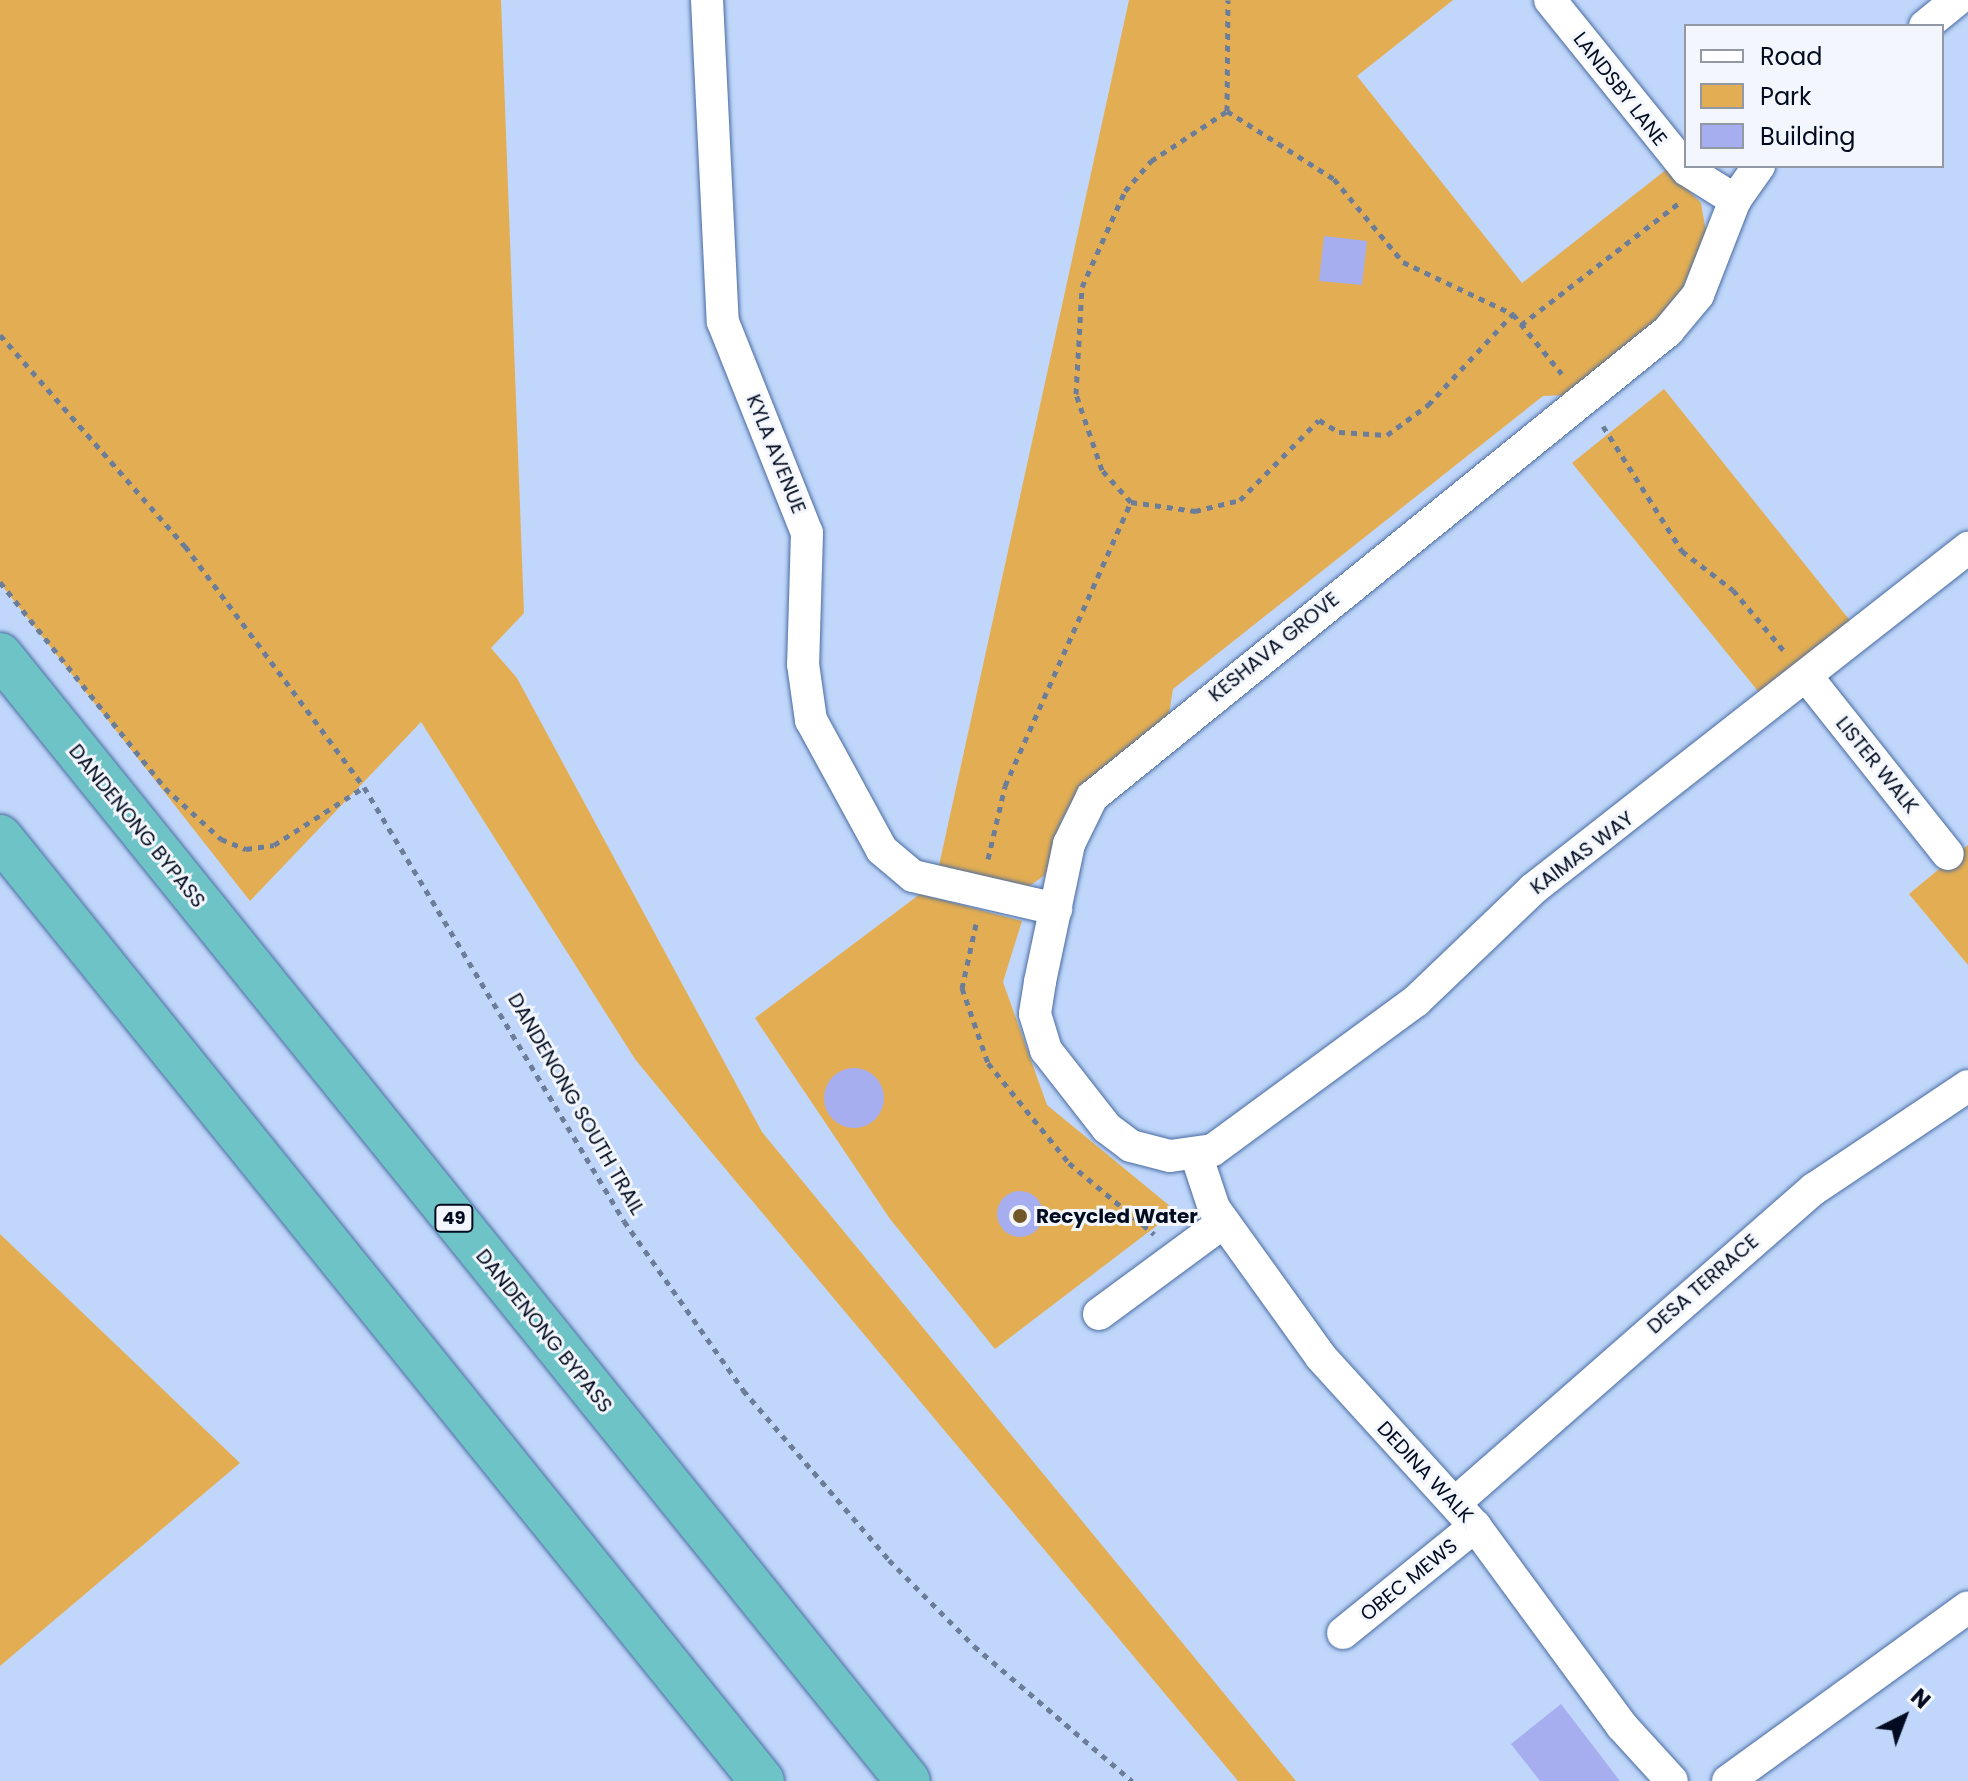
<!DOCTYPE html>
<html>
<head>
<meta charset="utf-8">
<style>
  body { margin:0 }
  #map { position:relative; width:1968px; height:1781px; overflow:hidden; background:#c0d7fb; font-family:Poppins,sans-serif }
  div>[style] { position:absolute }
  .green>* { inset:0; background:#e3ae53 }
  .building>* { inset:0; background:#a6aeef }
  .round { border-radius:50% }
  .path>* { height:5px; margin-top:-2.5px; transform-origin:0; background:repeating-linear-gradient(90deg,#6c7d9a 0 6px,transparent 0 12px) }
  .roads { filter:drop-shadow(0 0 2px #496ba1) drop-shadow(0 0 2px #496ba1) }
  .minor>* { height:32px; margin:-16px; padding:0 16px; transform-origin:16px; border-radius:16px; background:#fff }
  .trunk>* { height:44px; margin:-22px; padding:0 22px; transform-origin:22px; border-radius:22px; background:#6ec3c7 }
  .dots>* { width:22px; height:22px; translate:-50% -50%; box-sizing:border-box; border:4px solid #f3f7fd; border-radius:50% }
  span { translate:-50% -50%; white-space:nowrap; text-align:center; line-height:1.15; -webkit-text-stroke:6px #f3f7fd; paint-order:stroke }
  .shield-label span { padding:2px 6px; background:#f3f7fd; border:2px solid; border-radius:6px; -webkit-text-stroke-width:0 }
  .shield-label { font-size:18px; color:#020b1f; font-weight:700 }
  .street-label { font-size:20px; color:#020b1f }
  .poi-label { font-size:20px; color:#020b1f; font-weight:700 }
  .left { translate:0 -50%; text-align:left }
  .legend { position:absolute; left:1684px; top:24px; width:260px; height:144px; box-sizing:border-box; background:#f3f7fd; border:2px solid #9399a4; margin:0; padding:10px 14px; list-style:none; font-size:24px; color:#020b1f }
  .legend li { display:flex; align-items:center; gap:16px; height:40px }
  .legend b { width:40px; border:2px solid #9399a4 }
  .north { position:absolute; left:1864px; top:1677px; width:80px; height:80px; -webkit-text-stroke:6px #f3f7fd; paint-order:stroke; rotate:42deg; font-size:22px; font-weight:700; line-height:32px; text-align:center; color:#020b1f }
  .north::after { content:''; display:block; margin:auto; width:28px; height:36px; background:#020b1f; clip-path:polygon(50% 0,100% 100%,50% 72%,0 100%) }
</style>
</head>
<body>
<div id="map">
  <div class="green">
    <div style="clip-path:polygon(0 0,501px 0,524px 613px,491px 648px,517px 678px,762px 1132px,1296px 1781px,1238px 1781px,697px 1135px,635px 1059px,421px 722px,250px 901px,0 583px)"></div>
    <div style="clip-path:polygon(1129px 0,1453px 0,1357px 76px,1522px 283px,1667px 169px,1701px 203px,1706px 232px,1675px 306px,1567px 395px,1543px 396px,1173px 689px,1169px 714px,1084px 784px,1062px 819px,1045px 875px,1028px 887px,938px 870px)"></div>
    <div style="clip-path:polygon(1664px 389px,1852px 623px,1762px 696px,1572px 463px)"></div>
    <div style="clip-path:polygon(1968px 845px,1968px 965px,1909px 894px)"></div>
    <div style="clip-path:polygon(920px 894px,1022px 921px,1003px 982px,1047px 1105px,1176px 1211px,995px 1349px,890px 1219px,755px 1018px)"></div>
    <div style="clip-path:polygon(0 1234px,240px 1463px,0 1666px)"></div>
  </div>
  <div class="building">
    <div style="clip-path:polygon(1324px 236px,1367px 241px,1362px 285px,1319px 281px)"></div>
    <div class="round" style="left:824px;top:1068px;width:60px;height:60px"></div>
    <div class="round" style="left:997px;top:1191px;width:46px;height:46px"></div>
    <div style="clip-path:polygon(1561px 1704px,1620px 1781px,1540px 1781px,1511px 1744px)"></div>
  </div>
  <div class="path">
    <div style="left:1227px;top:111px;width:127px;rotate:32.4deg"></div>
    <div style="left:1334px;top:179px;width:108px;rotate:50.3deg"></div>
    <div style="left:1403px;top:262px;width:122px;rotate:25.3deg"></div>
    <div style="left:1513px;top:314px;width:77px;rotate:50.8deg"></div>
    <div style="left:1521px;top:325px;width:200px;rotate:-37.7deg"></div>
    <div style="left:0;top:335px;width:281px;rotate:48.8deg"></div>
    <div style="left:185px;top:546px;width:300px;rotate:53.4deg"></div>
    <div style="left:1603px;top:426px;width:148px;rotate:57.7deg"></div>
    <div style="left:1682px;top:551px;width:64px;rotate:37.4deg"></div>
    <div style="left:1733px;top:590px;width:81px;rotate:50deg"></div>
    <div style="left:1131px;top:502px;width:65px;rotate:8deg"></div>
    <div style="left:1195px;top:511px;width:46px;rotate:-13.7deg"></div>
    <div style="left:1240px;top:500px;width:112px;rotate:-45.4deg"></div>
    <div style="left:1319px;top:420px;width:23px;rotate:31deg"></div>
    <div style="left:1339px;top:432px;width:48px;rotate:3.6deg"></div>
    <div style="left:1387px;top:435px;width:51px;rotate:-36.2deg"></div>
    <div style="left:1428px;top:405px;width:125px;rotate:-47deg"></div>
    <div style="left:0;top:582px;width:264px;rotate:51.3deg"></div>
    <div style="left:165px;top:788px;width:76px;rotate:42.3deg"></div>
    <div style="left:221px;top:839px;width:27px;rotate:22deg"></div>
    <div style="left:246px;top:849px;width:28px;rotate:-8deg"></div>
    <div style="left:274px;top:845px;width:107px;rotate:-32.8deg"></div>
    <div style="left:364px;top:787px;width:506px;rotate:59.08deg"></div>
    <div style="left:624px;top:1221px;width:207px;rotate:54.8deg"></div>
    <div style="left:743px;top:1390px;width:224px;rotate:49.3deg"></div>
    <div style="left:889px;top:1560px;width:121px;rotate:45.3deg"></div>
    <div style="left:974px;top:1646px;width:208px;rotate:40.5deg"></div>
    <div style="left:988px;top:859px;width:75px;rotate:-76.9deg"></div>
    <div style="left:1005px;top:786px;width:311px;rotate:-66.1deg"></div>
    <div style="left:1131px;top:502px;width:43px;rotate:-132.2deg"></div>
    <div style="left:1102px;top:470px;width:80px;rotate:-108.9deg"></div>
    <div style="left:1076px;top:394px;width:107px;rotate:-86.8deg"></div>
    <div style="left:1082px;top:287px;width:105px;rotate:-65.9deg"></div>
    <div style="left:1125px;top:191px;width:40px;rotate:-49deg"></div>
    <div style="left:1151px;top:161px;width:91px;rotate:-33.3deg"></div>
    <div style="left:1227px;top:111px;width:111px;rotate:-89.5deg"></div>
    <div style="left:976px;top:924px;width:66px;rotate:102.3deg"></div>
    <div style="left:962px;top:988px;width:79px;rotate:70.9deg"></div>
    <div style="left:988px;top:1063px;width:129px;rotate:51deg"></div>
    <div style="left:1069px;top:1163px;width:111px;rotate:39.9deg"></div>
  </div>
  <div class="roads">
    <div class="minor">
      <div style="left:707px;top:0;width:322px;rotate:87.2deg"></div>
      <div style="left:723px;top:322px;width:227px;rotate:68.3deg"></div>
      <div style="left:807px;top:533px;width:131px;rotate:91.7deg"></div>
      <div style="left:803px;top:664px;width:57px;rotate:81.9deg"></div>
      <div style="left:811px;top:720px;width:148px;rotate:61.4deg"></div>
      <div style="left:882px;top:850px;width:40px;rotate:40deg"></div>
      <div style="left:913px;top:876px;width:147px;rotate:13deg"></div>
      <div style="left:1550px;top:0;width:218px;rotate:51.1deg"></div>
      <div style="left:1687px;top:170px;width:57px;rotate:32deg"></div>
      <div style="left:1925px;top:26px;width:41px;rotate:-39.1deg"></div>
      <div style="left:1759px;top:166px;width:42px;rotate:125.2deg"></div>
      <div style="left:1735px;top:200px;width:102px;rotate:111.3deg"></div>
      <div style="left:1698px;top:295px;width:47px;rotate:129.8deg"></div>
      <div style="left:1668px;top:331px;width:741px;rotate:141.03deg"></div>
      <div style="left:1092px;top:797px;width:52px;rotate:116.1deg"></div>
      <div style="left:1069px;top:844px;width:141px;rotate:101.9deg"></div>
      <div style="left:1040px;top:982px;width:32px;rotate:99deg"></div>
      <div style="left:1035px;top:1014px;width:38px;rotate:73deg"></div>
      <div style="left:1046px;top:1050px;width:99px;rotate:52deg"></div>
      <div style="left:1107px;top:1128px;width:30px;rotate:37deg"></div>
      <div style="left:1131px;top:1146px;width:40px;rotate:14.4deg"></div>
      <div style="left:1170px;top:1156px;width:43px;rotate:-7.9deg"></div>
      <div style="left:1213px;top:1150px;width:252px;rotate:-36.3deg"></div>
      <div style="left:1416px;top:1001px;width:162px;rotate:-43.7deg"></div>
      <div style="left:1533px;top:889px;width:553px;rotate:-38.09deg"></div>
      <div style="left:1807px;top:677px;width:226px;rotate:51.5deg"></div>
      <div style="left:1196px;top:1154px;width:57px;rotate:71.6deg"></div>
      <div style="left:1214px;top:1208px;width:183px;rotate:54.3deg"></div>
      <div style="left:1321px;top:1357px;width:229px;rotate:47.7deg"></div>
      <div style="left:1475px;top:1526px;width:248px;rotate:53.7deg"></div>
      <div style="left:1622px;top:1726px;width:74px;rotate:47.7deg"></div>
      <div style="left:1099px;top:1314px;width:155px;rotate:-36.4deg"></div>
      <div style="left:1455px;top:1503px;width:477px;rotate:-41.2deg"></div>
      <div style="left:1814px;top:1189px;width:185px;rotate:-33.8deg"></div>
      <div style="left:1343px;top:1633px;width:170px;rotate:-39deg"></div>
      <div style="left:1728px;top:1781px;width:296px;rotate:-35.9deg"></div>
    </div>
    <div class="trunk">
      <div style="left:0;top:655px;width:1446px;rotate:51.12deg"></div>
      <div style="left:0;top:837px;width:1213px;rotate:51.09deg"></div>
    </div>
  </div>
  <div class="dots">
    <div style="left:1020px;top:1216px;background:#725729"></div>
  </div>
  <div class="shield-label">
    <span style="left:454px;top:1218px">49</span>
  </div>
  <div class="street-label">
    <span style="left:1620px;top:89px;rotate:52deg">LANDSBY LANE</span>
    <span style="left:776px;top:454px;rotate:68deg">KYLA AVENUE</span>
    <span style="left:1274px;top:647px;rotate:-39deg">KESHAVA GROVE</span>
    <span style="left:1877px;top:765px;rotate:51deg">LISTER WALK</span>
    <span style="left:137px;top:826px;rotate:51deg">DANDENONG BYPASS</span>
    <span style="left:1582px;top:853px;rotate:-37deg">KAIMAS WAY</span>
    <span style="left:576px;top:1104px;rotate:60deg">DANDENONG SOUTH TRAIL</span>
    <span style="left:1703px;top:1284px;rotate:-41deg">DESA TERRACE</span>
    <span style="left:544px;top:1331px;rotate:51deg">DANDENONG BYPASS</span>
    <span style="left:1425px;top:1472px;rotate:47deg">DEDINA WALK</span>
    <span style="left:1409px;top:1580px;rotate:-39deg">OBEC MEWS</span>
  </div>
  <div class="poi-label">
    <span class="left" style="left:1036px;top:1216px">Recycled Water</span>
  </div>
  <ul class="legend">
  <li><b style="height:10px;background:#fff"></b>Road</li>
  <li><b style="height:22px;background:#e3ae53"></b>Park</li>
  <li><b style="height:22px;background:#a6aeef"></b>Building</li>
  </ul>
  <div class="north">N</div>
</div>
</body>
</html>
